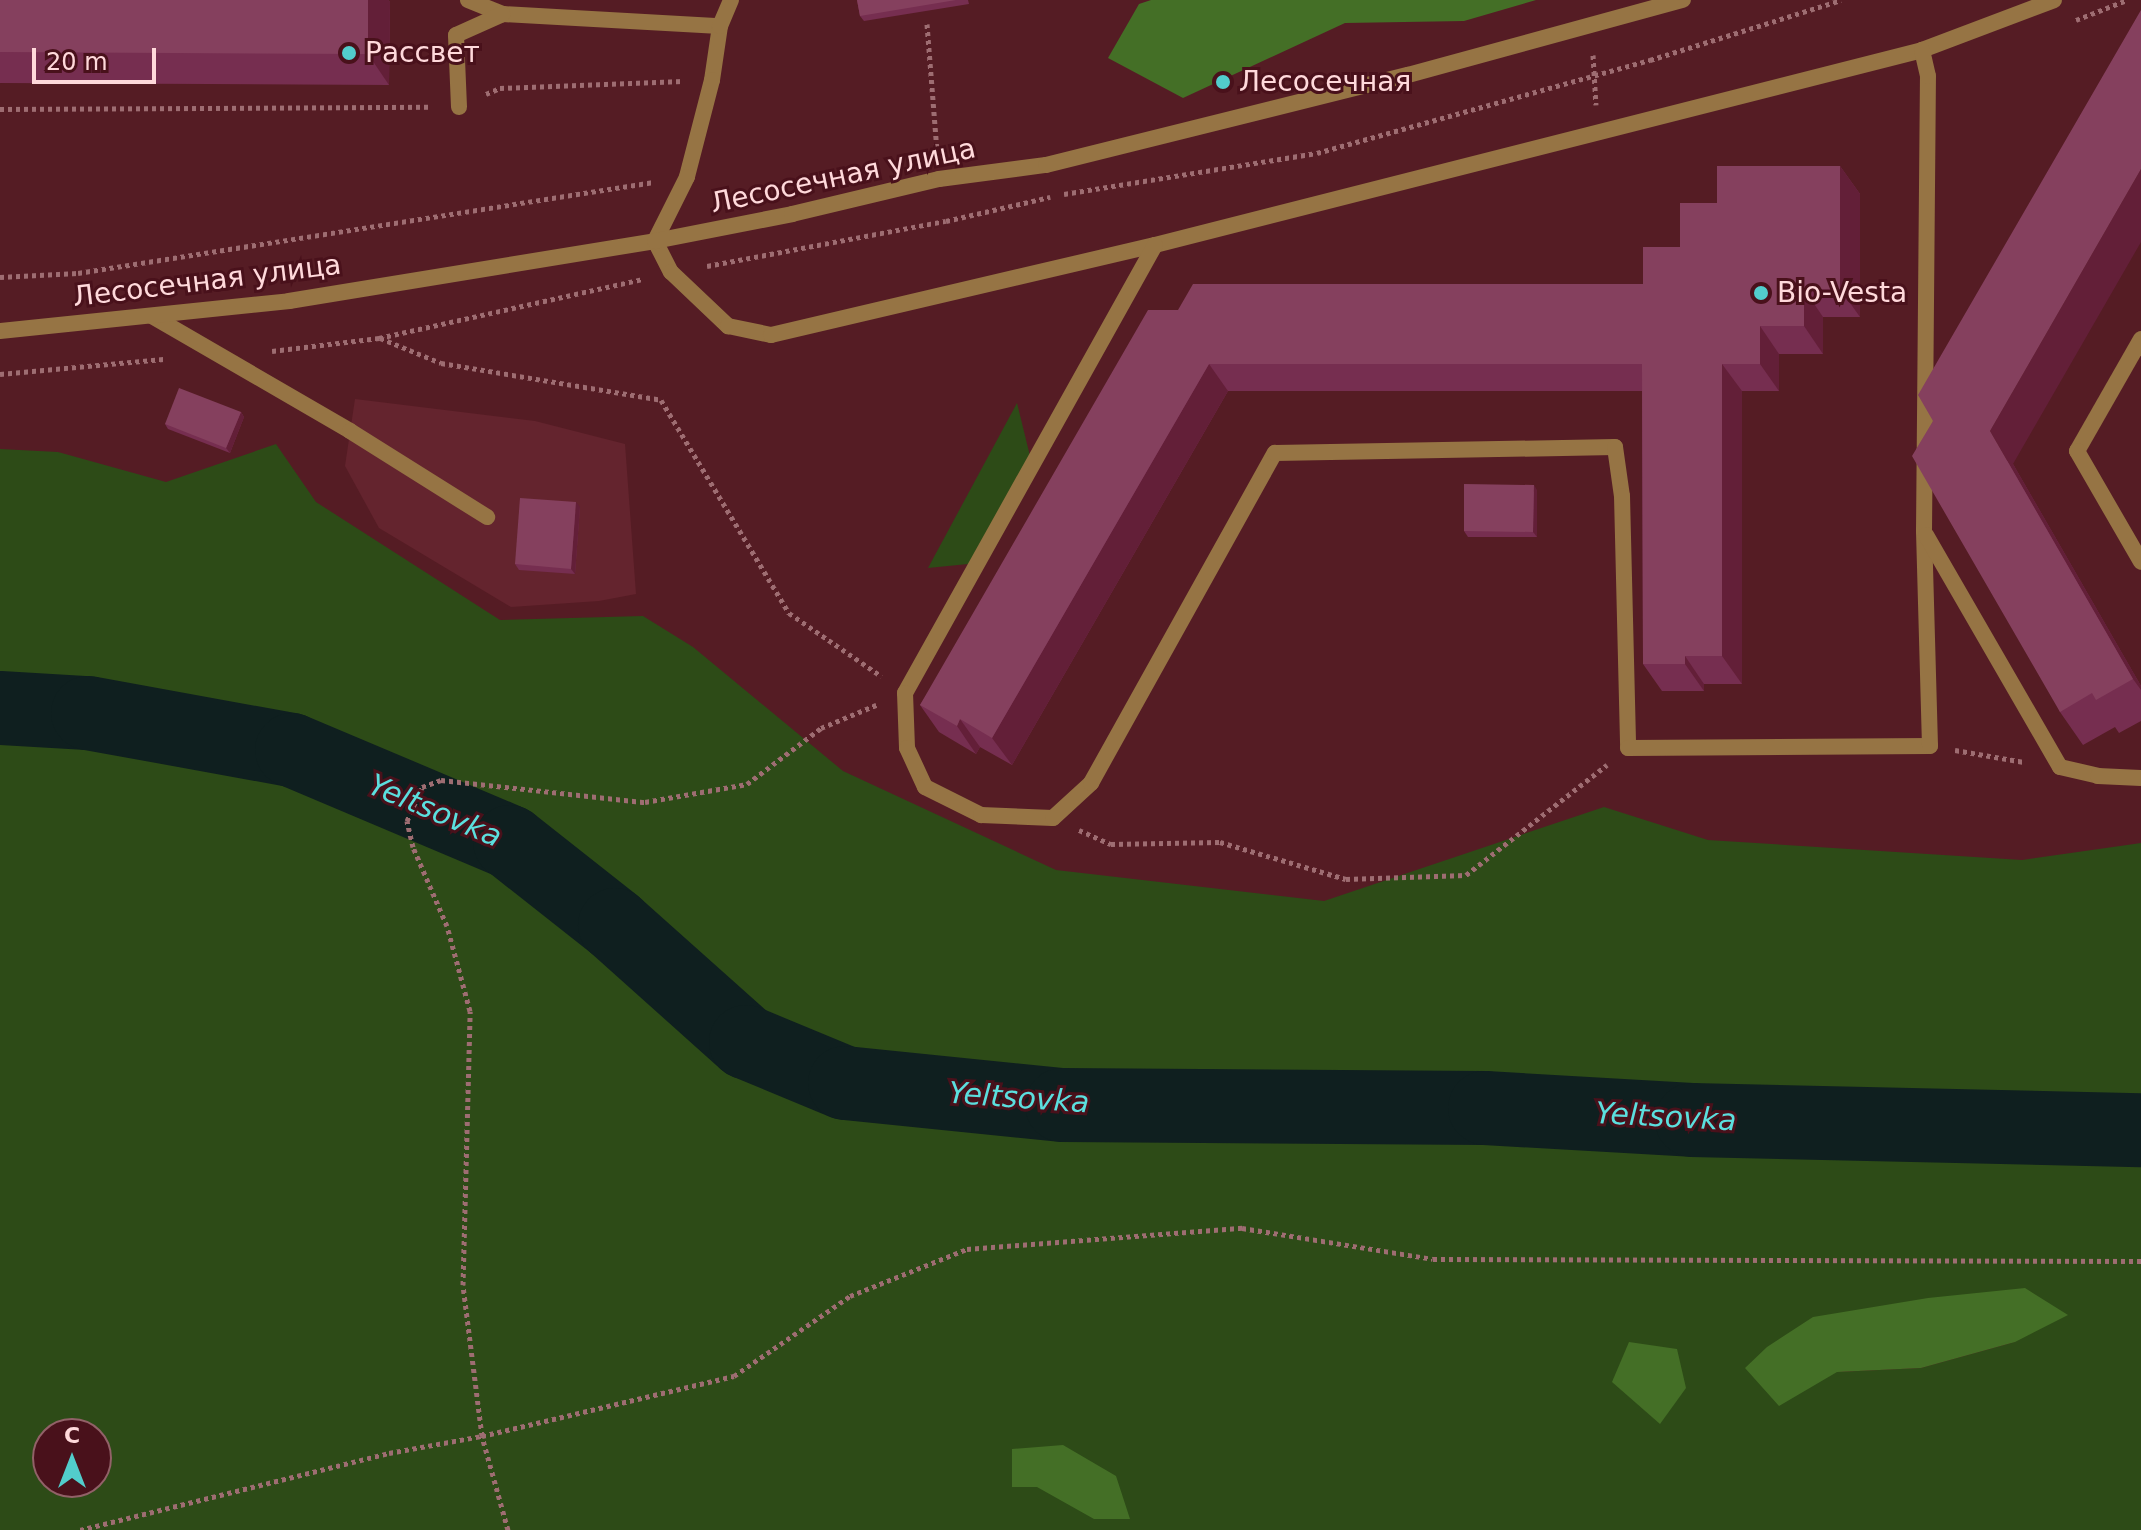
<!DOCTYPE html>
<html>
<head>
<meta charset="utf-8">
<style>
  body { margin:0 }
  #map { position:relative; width:2141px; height:1530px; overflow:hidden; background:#551c24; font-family:"DejaVu Sans",sans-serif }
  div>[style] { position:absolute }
  .built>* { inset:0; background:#64242e }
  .green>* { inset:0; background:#2d4b17 }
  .forest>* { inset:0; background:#446f26 }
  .river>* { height:74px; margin:-37px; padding:0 37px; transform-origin:37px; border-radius:37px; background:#0f1f1f }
  .path>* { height:5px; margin-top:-2.5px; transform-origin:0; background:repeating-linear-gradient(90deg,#9e6d72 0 4px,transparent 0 8px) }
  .service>* { height:16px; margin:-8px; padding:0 8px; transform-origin:8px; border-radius:8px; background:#967444 }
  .tertiary>* { height:16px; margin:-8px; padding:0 8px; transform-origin:8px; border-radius:8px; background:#967444 }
  .wall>* { inset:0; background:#762e50 }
  .shaded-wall>* { inset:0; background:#631f38 }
  .building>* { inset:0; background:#85405e }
  .dots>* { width:22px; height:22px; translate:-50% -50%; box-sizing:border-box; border:4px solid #49111b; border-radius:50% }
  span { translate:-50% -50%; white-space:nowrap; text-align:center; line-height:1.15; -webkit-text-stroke:6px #49111b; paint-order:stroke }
  .poi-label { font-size:28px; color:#ffd9db }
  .left { translate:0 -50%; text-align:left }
  .street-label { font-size:28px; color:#ffd9db }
  .water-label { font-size:30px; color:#5bdfde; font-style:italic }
  .north { position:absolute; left:32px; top:1418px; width:80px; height:80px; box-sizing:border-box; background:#49111b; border:2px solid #926168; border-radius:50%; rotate:0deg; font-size:22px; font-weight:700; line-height:32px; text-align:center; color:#ffd9db }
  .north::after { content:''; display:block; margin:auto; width:28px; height:36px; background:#52cdcc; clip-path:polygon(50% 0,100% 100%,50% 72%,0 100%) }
  .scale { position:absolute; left:32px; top:48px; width:124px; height:36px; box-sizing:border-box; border:4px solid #ffd9db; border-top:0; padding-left:10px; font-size:24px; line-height:28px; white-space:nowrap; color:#ffd9db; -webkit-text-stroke:6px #49111b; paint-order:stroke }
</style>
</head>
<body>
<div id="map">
  <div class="built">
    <div style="clip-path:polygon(355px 399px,535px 421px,625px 444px,636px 594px,599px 601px,511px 607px,379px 528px,345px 466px)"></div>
  </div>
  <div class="green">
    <div style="clip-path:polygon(1017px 403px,1031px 460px,978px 563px,928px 568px)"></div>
    <div style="clip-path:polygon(evenodd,276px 444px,316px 502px,500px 620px,643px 616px,693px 647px,843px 771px,1056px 870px,1324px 901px,1604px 807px,1708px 840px,2022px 860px,2141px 843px,2141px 1530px,0 1530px,0 449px,58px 452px,166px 482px,276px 444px,2015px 1342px,1921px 1368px,1837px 1372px,2015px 1342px,276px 444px,48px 1434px,96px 1434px,96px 1482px,48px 1482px,48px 1434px)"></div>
  </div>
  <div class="forest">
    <div style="clip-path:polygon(1151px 0,1536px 0,1464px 21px,1345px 23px,1183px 98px,1108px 58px,1139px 4px)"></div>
    <div style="clip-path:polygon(2025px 1288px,2068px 1315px,2015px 1342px,1921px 1368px,1837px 1372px,1779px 1406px,1745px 1368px,1767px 1347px,1813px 1317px,1928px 1298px)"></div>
    <div style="clip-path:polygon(1629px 1342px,1677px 1349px,1686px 1388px,1660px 1424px,1612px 1382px)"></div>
    <div style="clip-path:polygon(1063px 1445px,1116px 1476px,1130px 1519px,1094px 1519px,1037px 1487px,1012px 1487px,1012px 1449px)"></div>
  </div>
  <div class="river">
    <div style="left:0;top:708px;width:88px;rotate:3.3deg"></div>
    <div style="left:88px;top:713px;width:207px;rotate:10.3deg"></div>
    <div style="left:292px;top:750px;width:237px;rotate:22.9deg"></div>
    <div style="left:510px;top:842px;width:134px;rotate:38.3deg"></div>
    <div style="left:615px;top:925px;width:176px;rotate:41.8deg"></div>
    <div style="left:746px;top:1042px;width:107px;rotate:22.5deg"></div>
    <div style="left:845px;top:1083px;width:218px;rotate:5.8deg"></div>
    <div style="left:1062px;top:1105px;width:423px;rotate:0.4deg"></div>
    <div style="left:1485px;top:1108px;width:207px;rotate:3.3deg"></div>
    <div style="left:1692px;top:1120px;width:449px;rotate:1.3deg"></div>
  </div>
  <div class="path">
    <div style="left:2076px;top:20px;width:55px;rotate:-21.4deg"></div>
    <div style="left:927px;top:24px;width:127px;rotate:85.5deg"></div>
    <div style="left:1593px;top:55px;width:50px;rotate:86.6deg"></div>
    <div style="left:486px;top:94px;width:15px;rotate:-23deg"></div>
    <div style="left:500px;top:88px;width:183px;rotate:-2.2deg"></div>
    <div style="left:0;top:109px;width:431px;rotate:-0.3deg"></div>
    <div style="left:1064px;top:194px;width:256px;rotate:-9.2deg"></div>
    <div style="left:1317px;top:153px;width:346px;rotate:-15.6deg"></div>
    <div style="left:1650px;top:60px;width:200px;rotate:-17.4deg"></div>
    <div style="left:707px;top:266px;width:243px;rotate:-10.7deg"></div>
    <div style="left:946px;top:221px;width:107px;rotate:-13deg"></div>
    <div style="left:0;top:277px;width:78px;rotate:-2.9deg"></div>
    <div style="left:78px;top:273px;width:583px;rotate:-8.98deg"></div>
    <div style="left:380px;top:338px;width:66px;rotate:22.3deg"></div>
    <div style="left:441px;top:363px;width:223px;rotate:9.5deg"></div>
    <div style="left:661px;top:400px;width:249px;rotate:59deg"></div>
    <div style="left:789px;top:613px;width:112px;rotate:34.4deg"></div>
    <div style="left:272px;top:351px;width:108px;rotate:-6.9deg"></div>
    <div style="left:379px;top:338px;width:271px;rotate:-12.6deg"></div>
    <div style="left:0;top:374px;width:167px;rotate:-5.2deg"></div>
    <div style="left:1955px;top:750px;width:70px;rotate:9.9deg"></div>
    <div style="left:1079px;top:830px;width:35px;rotate:24deg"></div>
    <div style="left:1111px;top:844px;width:109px;rotate:-1.1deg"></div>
    <div style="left:1220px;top:842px;width:131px;rotate:16.4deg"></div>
    <div style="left:1346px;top:879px;width:120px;rotate:-1.9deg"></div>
    <div style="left:1466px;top:875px;width:179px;rotate:-38deg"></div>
    <div style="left:80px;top:1530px;width:318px;rotate:-14deg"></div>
    <div style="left:389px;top:1453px;width:95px;rotate:-10.4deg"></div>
    <div style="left:482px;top:1436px;width:152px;rotate:-97.2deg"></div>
    <div style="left:463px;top:1285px;width:274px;rotate:-88.5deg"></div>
    <div style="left:470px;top:1011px;width:88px;rotate:-105.1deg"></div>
    <div style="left:447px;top:926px;width:86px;rotate:-113.3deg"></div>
    <div style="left:413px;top:847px;width:27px;rotate:-103deg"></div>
    <div style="left:407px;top:821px;width:37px;rotate:-66deg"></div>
    <div style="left:422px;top:787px;width:20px;rotate:-20deg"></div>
    <div style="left:441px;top:780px;width:205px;rotate:6.2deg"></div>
    <div style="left:645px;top:802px;width:104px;rotate:-10deg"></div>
    <div style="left:747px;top:784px;width:93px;rotate:-37.1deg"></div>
    <div style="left:821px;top:728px;width:60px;rotate:-22.7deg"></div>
    <div style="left:508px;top:1530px;width:98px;rotate:-105.5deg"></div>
    <div style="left:482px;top:1436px;width:259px;rotate:-13.4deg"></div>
    <div style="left:734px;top:1376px;width:141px;rotate:-34.6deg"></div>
    <div style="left:850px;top:1296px;width:126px;rotate:-21.9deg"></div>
    <div style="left:967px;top:1249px;width:276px;rotate:-4.4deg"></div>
    <div style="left:1242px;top:1228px;width:193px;rotate:9.2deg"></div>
    <div style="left:1433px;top:1259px;width:708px;rotate:0.16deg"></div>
  </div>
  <div class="service">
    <div style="left:468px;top:0;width:38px;rotate:22deg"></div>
    <div style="left:503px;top:14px;width:217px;rotate:3.2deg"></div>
    <div style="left:720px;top:26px;width:55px;rotate:98.4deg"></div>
    <div style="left:712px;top:80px;width:100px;rotate:104.5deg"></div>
    <div style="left:687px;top:177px;width:72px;rotate:116.6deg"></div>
    <div style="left:655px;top:241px;width:35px;rotate:63deg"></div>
    <div style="left:671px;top:272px;width:79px;rotate:43.5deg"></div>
    <div style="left:728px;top:326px;width:44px;rotate:11.8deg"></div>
    <div style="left:771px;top:335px;width:394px;rotate:-13.2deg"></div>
    <div style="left:1155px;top:245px;width:791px;rotate:-14.26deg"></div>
    <div style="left:1922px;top:50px;width:141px;rotate:-20.7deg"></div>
    <div style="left:720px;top:26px;width:28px;rotate:-67deg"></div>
    <div style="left:459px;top:107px;width:72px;rotate:-92.4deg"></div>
    <div style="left:456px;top:35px;width:51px;rotate:-24.1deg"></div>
    <div style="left:1155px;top:245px;width:513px;rotate:119.16deg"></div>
    <div style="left:905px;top:693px;width:55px;rotate:87.9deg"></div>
    <div style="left:907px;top:748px;width:43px;rotate:65.2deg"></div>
    <div style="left:925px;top:787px;width:63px;rotate:26.6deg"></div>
    <div style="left:981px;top:815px;width:72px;rotate:2.4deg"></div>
    <div style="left:1053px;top:818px;width:52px;rotate:-42.6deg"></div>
    <div style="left:1091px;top:783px;width:378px;rotate:-60.9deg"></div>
    <div style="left:1275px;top:453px;width:340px;rotate:-1deg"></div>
    <div style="left:1615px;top:447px;width:49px;rotate:81.9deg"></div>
    <div style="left:1622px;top:496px;width:252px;rotate:88.6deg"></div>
    <div style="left:1628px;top:748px;width:302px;rotate:-0.4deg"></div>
    <div style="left:1930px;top:746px;width:215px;rotate:-91.6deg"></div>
    <div style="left:1924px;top:531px;width:455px;rotate:-89.5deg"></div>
    <div style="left:1928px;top:76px;width:27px;rotate:-103deg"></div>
    <div style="left:152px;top:316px;width:229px;rotate:30.1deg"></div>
    <div style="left:350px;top:431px;width:162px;rotate:32.1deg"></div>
    <div style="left:2141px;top:339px;width:129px;rotate:119.7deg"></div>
    <div style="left:2077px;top:451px;width:128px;rotate:60deg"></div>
    <div style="left:1926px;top:535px;width:268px;rotate:60deg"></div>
    <div style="left:2060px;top:767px;width:39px;rotate:13deg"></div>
    <div style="left:2098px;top:776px;width:43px;rotate:2.7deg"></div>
  </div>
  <div class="tertiary">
    <div style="left:0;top:331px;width:291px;rotate:-5.9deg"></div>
    <div style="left:289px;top:301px;width:371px;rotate:-9.3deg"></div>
    <div style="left:655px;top:241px;width:140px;rotate:-11.1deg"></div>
    <div style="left:792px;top:214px;width:151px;rotate:-13.4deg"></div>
    <div style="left:939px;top:179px;width:108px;rotate:-7.5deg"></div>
    <div style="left:1046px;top:165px;width:373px;rotate:-14deg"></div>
    <div style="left:1408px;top:75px;width:285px;rotate:-15.3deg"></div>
  </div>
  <div class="wall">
    <div style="clip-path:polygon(0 0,388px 0,390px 2px,389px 85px,0 83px)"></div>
    <div style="clip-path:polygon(857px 0,968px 0,969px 4px,864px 21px,860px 16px)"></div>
    <div style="clip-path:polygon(1840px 166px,1860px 194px,1860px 317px,1823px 317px,1823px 354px,1779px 354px,1779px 391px,1742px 391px,1742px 684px,1704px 684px,1704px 691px,1662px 691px,1643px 664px,1642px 391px,1228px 391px,1012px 765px,980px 747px,976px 754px,939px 732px,920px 705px,1178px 310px,1643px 284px,1680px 247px,1717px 203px)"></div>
    <div style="clip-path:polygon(241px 412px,244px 417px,230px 453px,168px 429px,165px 424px)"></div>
    <div style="clip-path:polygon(1933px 421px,2013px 464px,2141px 686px,2141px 721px,2119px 733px,2115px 727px,2083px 745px,2060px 712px)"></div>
    <div style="clip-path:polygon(1537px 490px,1537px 537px,1468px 537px,1464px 531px)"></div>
    <div style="clip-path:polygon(580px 507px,575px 574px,519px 570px,515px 564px)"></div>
  </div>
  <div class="shaded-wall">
    <div style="clip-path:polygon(368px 0,388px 0,390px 2px,389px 85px,368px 54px)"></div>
    <div style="clip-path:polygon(1840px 166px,1860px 194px,1860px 317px,1840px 289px)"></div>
    <div style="clip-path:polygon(2141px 169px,2141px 242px,2013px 464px,2141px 686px,2141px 690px,2133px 679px,1990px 431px)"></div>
    <div style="clip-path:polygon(1804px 289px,1823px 317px,1823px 354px,1804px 326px)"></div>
    <div style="clip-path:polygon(1760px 326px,1779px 354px,1779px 391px,1760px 364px)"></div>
    <div style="clip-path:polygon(1209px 364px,1228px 391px,1012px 765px,992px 738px)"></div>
    <div style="clip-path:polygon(1722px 364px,1742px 391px,1742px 684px,1722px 656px)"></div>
    <div style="clip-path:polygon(241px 412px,244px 417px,230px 453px,226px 448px)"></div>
    <div style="clip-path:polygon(1534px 485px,1537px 490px,1537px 537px,1533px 532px)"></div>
    <div style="clip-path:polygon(576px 502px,580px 507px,575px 574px,571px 569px)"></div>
    <div style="clip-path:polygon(1685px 656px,1704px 684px,1704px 691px,1685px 664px)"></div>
    <div style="clip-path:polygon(960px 719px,980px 747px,976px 754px,957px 726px)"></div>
  </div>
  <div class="building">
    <div style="clip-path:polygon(0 0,368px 0,368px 54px,0 52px)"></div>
    <div style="clip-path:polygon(857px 0,956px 0,860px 16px)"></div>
    <div style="clip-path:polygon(2141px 10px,2141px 169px,1990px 431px,2133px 679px,2096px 700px,2092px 693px,2060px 712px,1912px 456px,1933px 421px,1918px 395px)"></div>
    <div style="clip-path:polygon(1717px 166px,1840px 166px,1840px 289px,1804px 289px,1804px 326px,1760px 326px,1760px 364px,1722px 364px,1722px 656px,1685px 656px,1685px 664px,1643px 664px,1642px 364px,1209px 364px,992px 738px,960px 719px,957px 726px,920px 705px,1148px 310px,1178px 310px,1193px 284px,1643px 284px,1643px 247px,1680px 247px,1680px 203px,1717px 203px)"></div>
    <div style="clip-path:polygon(179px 388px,241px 412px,226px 448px,165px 424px)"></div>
    <div style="clip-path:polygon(1464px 484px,1534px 485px,1533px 532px,1464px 531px)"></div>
    <div style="clip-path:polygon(520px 498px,576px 502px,571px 569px,515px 564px)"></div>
  </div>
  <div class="dots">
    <div style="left:349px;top:53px;background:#52cdcc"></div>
    <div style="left:1223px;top:82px;background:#52cdcc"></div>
    <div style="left:1761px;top:293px;background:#52cdcc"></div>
  </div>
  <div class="poi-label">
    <span class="left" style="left:365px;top:53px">Рассвет</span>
    <span class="left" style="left:1239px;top:82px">Лесосечная</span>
    <span class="left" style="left:1777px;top:293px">Bio-Vesta</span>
  </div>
  <div class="street-label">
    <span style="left:843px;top:176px;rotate:-12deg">Лесосечная улица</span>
    <span style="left:207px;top:281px;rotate:-7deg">Лесосечная улица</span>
  </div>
  <div class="water-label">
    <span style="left:435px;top:811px;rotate:23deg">Yeltsovka</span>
    <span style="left:1019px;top:1098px;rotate:4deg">Yeltsovka</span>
    <span style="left:1666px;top:1117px;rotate:3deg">Yeltsovka</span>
  </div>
  <div class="north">С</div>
  <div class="scale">20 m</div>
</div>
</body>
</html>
